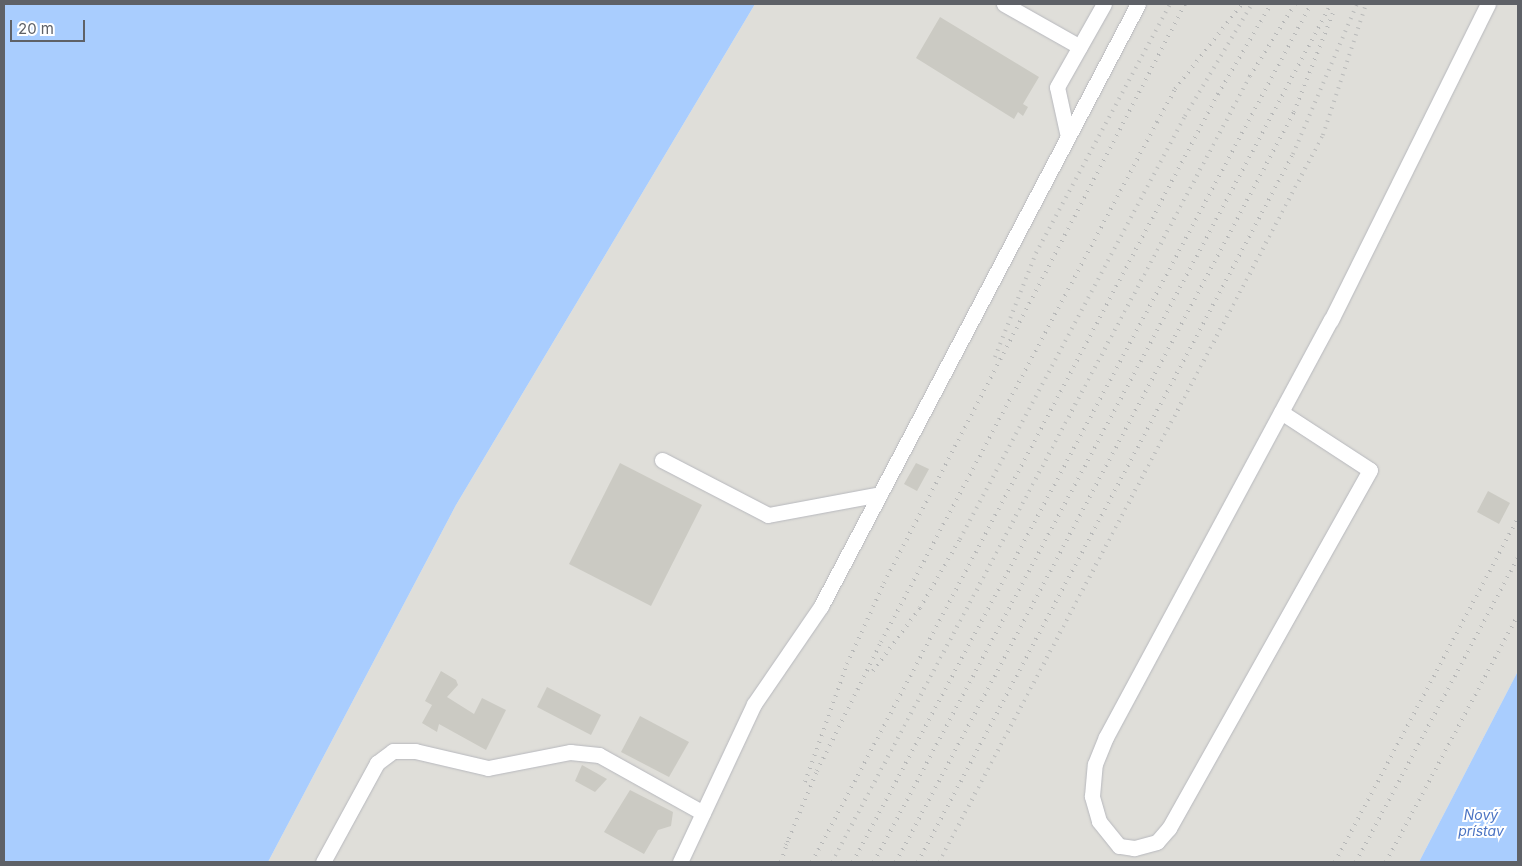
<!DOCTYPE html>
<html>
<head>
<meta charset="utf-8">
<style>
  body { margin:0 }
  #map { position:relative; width:1522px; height:866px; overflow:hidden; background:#f0efe7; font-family:Inter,sans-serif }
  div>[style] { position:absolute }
  .industrial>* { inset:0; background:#dfded9 }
  .water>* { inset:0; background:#a9cdfe }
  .building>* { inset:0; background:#cbcac3 }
  .roads { filter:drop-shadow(0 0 1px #b7b8bd) drop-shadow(0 0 1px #b7b8bd) }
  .service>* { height:15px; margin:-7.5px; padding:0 7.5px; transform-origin:7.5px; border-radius:7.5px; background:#fff }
  .rail>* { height:4px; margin-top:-2px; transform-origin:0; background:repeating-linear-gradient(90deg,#b7b8b8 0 1px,transparent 0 7px) }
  span { translate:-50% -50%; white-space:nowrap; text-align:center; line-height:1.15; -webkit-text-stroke:4px #fff; paint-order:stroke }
  .water-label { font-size:14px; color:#4b74c3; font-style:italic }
  .frame { position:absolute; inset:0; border:5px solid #5e6167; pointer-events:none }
  .scale { position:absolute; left:10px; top:20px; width:75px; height:22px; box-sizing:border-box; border:2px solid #5e6167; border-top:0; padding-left:6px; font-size:15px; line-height:18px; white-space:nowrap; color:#5e6167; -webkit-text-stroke:4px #fff; paint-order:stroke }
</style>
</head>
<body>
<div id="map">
  <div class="industrial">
    <div style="clip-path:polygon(755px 4px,1518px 4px,1518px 671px,1419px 862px,268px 862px,456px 505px)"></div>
  </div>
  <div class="water">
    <div style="clip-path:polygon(4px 4px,755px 4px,456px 505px,268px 862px,4px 862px)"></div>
    <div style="clip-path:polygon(1518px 671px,1518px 862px,1419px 862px)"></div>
  </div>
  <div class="building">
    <div style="clip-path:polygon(940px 17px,1039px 77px,1023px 104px,1028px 107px,1023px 116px,1018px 112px,1014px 119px,916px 58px)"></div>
    <div style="clip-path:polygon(620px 463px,702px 505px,651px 606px,569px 564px)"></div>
    <div style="clip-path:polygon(916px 463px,929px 469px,917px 491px,904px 484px)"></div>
    <div style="clip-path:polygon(1488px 491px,1510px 503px,1499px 524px,1477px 512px)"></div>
    <div style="clip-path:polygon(441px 671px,456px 680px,458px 685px,447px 697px,474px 714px,482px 698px,506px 710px,486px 750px,439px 724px,437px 732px,422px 723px,432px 705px,425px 701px)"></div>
    <div style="clip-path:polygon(547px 687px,601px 715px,591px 735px,537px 707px)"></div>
    <div style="clip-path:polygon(640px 716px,689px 742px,669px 777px,621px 752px)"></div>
    <div style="clip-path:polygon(582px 765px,607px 779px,595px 792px,575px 781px)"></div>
    <div style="clip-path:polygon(630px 790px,673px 812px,671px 826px,658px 830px,644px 854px,604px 832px)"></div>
  </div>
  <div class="roads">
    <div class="service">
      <div style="left:1004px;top:4px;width:87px;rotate:29.5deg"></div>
      <div style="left:1068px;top:137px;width:51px;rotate:-102.4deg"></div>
      <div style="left:1057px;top:87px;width:95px;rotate:-60.5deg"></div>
      <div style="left:1281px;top:412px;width:106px;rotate:33.1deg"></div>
      <div style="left:1370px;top:470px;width:411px;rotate:119.3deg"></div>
      <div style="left:1169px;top:828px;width:18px;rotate:131deg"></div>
      <div style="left:1157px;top:842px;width:24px;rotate:165deg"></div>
      <div style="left:1134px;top:848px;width:15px;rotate:-172deg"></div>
      <div style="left:1119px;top:846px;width:32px;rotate:-129deg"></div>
      <div style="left:1099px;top:821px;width:26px;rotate:-106deg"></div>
      <div style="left:1092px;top:796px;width:32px;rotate:-85deg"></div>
      <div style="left:1095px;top:764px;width:29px;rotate:-68deg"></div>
      <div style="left:1106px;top:737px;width:474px;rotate:-61.7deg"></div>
      <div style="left:1331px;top:320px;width:353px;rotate:-63.6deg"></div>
      <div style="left:662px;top:460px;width:119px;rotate:27.4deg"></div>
      <div style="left:768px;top:515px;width:114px;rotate:-10.6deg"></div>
      <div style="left:323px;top:862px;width:113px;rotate:-61.4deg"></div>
      <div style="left:377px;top:763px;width:20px;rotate:-37deg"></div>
      <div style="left:393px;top:751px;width:22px"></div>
      <div style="left:415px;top:751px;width:75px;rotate:13.1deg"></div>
      <div style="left:488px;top:768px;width:84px;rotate:-11deg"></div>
      <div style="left:570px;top:752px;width:29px;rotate:6deg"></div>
      <div style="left:599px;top:755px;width:119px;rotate:29.1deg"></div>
      <div style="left:680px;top:862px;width:174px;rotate:-64.9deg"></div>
      <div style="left:754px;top:704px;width:119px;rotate:-55.6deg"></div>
      <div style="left:821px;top:606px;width:680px;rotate:-62.23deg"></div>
    </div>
  </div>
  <div class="rail">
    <div style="left:995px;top:357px;width:112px;rotate:-68.5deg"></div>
    <div style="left:1036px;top:253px;width:283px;rotate:-61.7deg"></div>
    <div style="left:873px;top:671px;width:79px;rotate:-53.3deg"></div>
    <div style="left:920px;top:608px;width:80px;rotate:-59.9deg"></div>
    <div style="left:960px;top:539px;width:479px;rotate:-62deg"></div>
    <div style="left:1185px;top:116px;width:131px;rotate:-59.1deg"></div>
    <div style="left:805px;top:782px;width:125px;rotate:-70.4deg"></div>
    <div style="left:847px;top:664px;width:89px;rotate:-65.4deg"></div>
    <div style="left:884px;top:583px;width:653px;rotate:-62.53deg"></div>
    <div style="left:786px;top:845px;width:80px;rotate:-67.3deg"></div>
    <div style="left:817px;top:771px;width:144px;rotate:-63.6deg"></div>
    <div style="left:881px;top:642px;width:589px;rotate:-62.04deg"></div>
    <div style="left:1157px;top:122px;width:38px;rotate:-61deg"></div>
    <div style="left:1175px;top:89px;width:108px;rotate:-51.8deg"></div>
    <div style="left:781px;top:862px;width:23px;rotate:-72deg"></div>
    <div style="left:812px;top:862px;width:869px;rotate:-62.14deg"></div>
    <div style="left:1218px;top:94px;width:104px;rotate:-59.5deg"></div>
    <div style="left:832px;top:862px;width:890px;rotate:-62deg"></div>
    <div style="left:1250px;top:76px;width:85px;rotate:-58deg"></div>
    <div style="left:853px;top:862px;width:973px;rotate:-61.91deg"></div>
    <div style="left:874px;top:862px;width:972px;rotate:-61.96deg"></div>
    <div style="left:896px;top:862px;width:849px;rotate:-62.05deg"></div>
    <div style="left:1294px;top:112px;width:106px;rotate:-68.5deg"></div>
    <div style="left:918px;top:862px;width:801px;rotate:-62.09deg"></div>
    <div style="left:1293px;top:154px;width:163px;rotate:-66.9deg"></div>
    <div style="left:939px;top:862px;width:822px;rotate:-62.16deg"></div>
    <div style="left:1323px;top:135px;width:138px;rotate:-71.8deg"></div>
    <div style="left:1335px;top:862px;width:390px;rotate:-62deg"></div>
    <div style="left:1356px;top:862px;width:345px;rotate:-62deg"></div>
    <div style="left:1386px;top:862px;width:280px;rotate:-61.9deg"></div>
  </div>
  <div class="water-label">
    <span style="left:1481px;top:823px">Nový<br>prístav</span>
  </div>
  <div class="frame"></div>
  <div class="scale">20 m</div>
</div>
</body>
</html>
